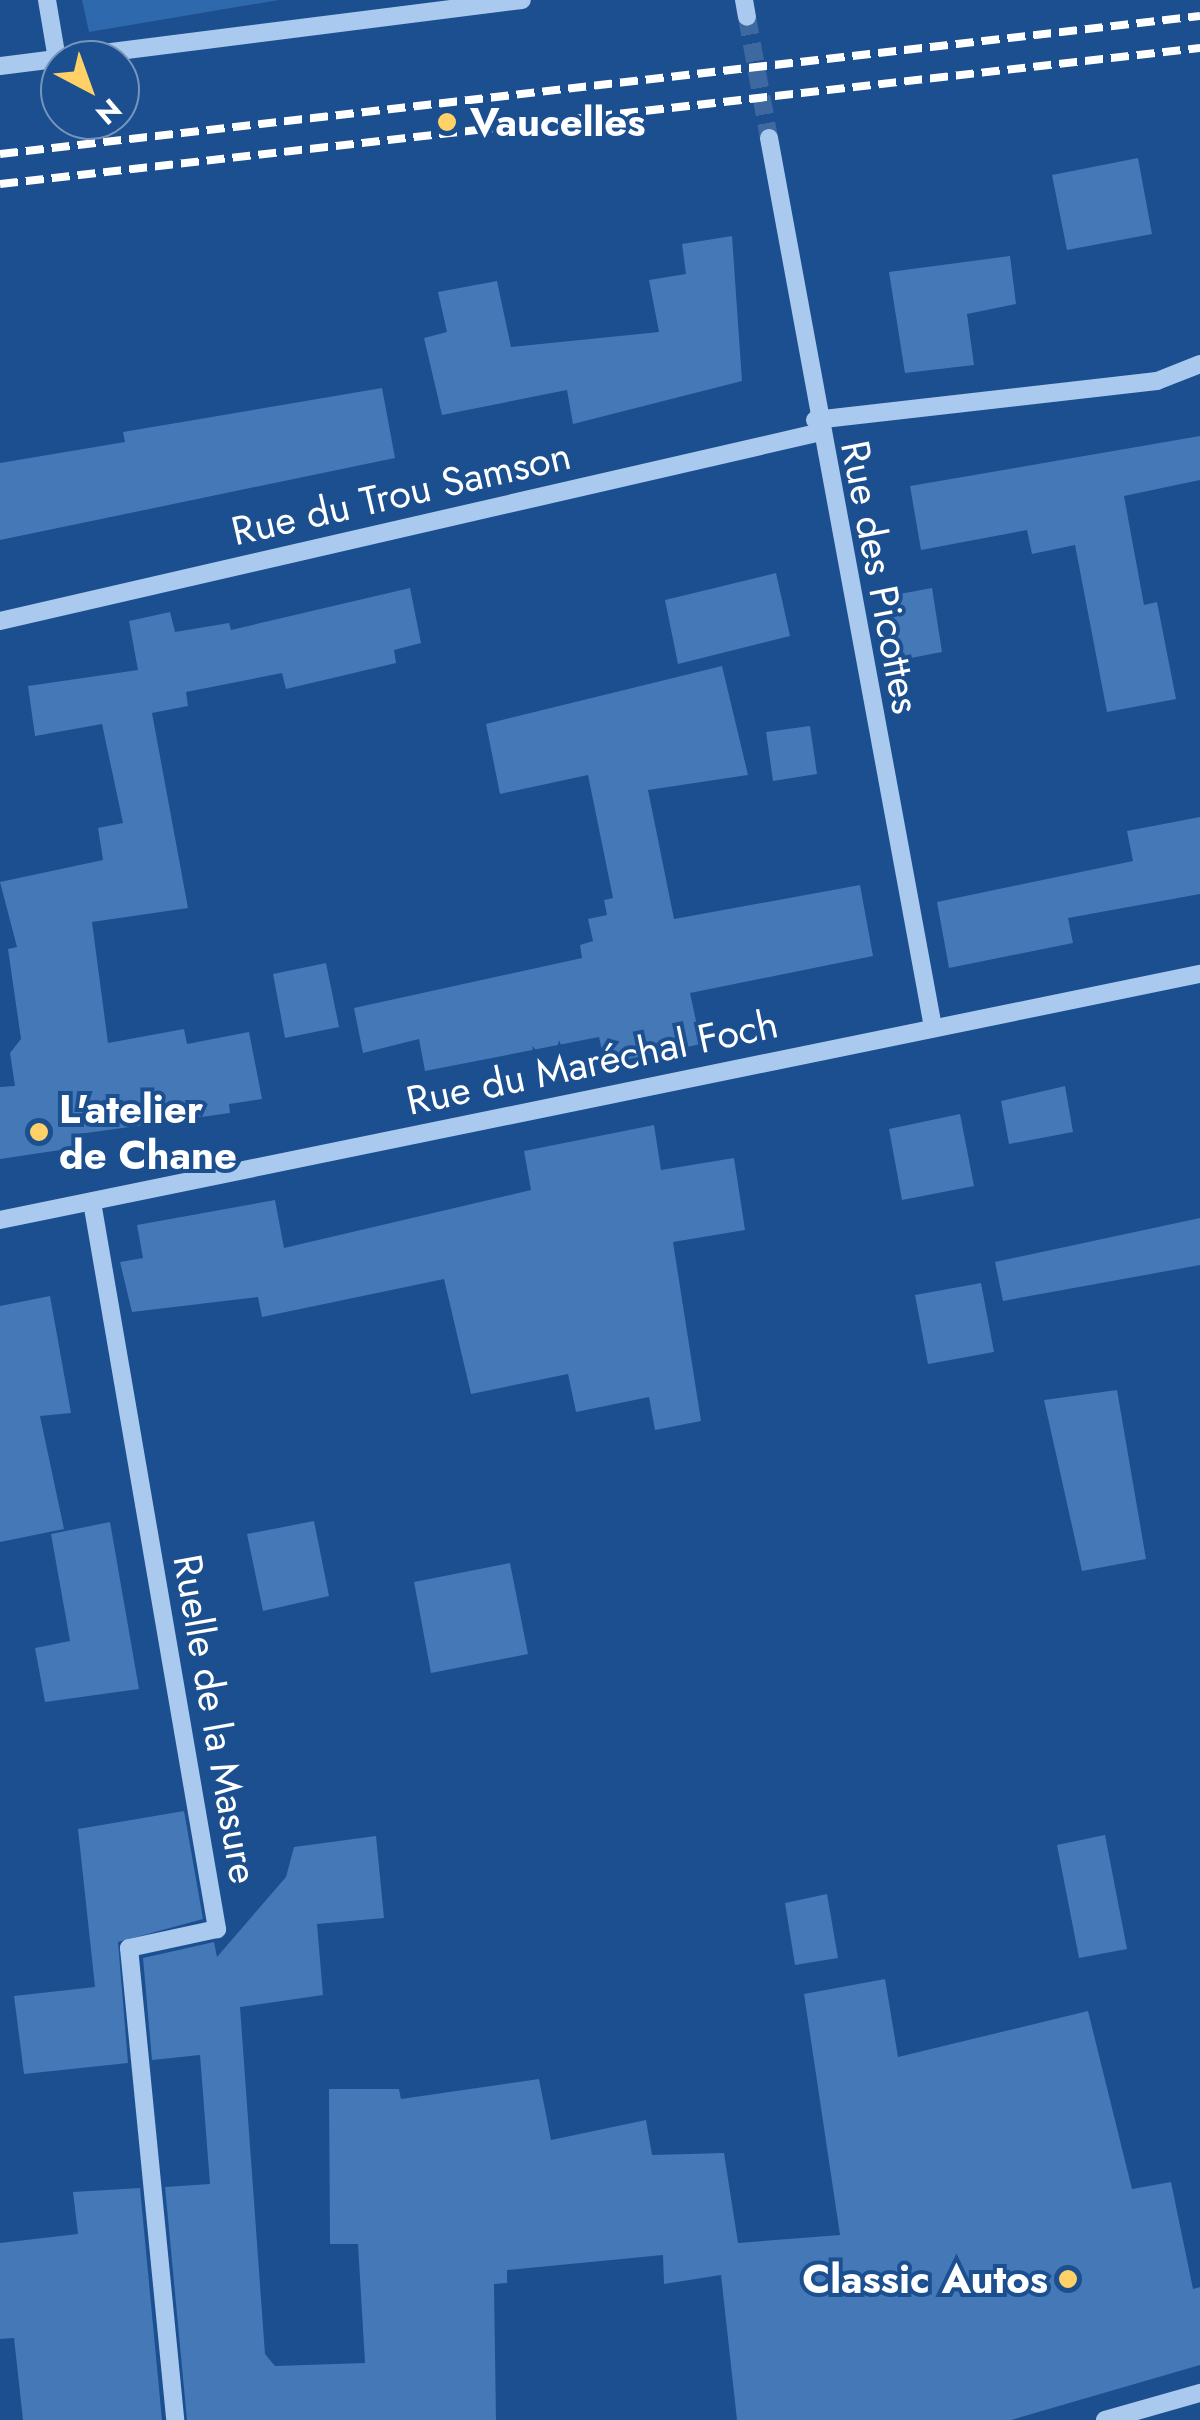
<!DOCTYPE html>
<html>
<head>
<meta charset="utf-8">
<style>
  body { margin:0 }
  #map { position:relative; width:1200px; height:2420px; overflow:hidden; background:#1b4f8f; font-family:Jost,sans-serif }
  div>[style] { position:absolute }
  .green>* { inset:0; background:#2e69ad }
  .building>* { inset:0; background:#4478b7 }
  .minor-tunnel>* { height:18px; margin-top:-9px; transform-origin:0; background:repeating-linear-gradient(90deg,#3d69a0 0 18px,transparent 0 27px) }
  .minor>* { height:18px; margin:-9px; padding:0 9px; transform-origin:9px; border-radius:9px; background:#a9c9ee }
  .rail>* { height:8px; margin-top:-4px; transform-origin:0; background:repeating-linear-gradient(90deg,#fff 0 18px,transparent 0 26px) }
  .dots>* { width:28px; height:28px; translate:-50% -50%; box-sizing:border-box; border:5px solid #1b4f8f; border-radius:50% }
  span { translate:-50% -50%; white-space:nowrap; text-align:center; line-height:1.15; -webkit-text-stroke:8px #1b4f8f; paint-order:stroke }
  .poi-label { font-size:40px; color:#fff; font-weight:700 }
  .left { translate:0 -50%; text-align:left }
  .right { translate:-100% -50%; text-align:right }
  .street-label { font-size:40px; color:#fff }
  .north { position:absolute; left:40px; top:40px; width:100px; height:100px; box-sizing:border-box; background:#1b4f8f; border:2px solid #7695bc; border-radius:50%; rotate:139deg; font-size:28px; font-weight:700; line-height:40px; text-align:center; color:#fff }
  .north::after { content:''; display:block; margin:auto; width:35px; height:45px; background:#ffd166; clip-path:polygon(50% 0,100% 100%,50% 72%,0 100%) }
</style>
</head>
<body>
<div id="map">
  <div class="green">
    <div style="clip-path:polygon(82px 0,279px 0,89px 32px)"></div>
  </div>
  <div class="building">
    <div style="clip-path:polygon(1138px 158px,1152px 234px,1067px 250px,1052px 175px)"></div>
    <div style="clip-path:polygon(732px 236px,742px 381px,573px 424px,567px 390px,442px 415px,424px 338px,447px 332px,438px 292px,497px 281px,511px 347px,659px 332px,649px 280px,686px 274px,682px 244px)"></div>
    <div style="clip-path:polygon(1010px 256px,1016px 304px,967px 314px,974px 365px,905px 373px,889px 272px)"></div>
    <div style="clip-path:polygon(382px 388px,395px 458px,0 540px,0 463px,125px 442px,123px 432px)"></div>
    <div style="clip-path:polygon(1200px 436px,1200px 480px,1124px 496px,1144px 605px,1157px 602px,1176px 699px,1107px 712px,1075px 545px,1032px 554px,1027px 530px,921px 550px,910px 486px)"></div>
    <div style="clip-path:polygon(776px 573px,790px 636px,678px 664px,665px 600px)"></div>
    <div style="clip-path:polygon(410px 588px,421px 643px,394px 650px,396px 663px,286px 689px,282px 673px,186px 692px,188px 706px,152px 713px,188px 908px,92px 922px,108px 1043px,184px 1029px,187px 1044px,249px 1032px,262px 1099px,229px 1104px,230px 1113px,72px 1135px,74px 1148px,0 1159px,0 1087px,15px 1086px,10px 1053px,21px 1039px,8px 949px,17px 947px,0 882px,103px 860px,98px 828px,123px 823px,102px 724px,35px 736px,28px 686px,138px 670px,129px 621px,170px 612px,175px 632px,229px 623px,231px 630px)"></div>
    <div style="clip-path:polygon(932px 588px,942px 652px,895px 661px,883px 597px)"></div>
    <div style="clip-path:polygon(722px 666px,748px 775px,648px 790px,674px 919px,860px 885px,873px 956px,690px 993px,701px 1044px,605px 1064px,599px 1037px,425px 1071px,419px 1039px,363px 1053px,354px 1008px,582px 958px,580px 945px,593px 941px,588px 919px,607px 915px,604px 900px,613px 898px,588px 775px,500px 794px,486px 724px)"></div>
    <div style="clip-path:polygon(810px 726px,817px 774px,773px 781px,766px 732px)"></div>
    <div style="clip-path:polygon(1200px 817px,1200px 894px,1068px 918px,1073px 943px,949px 968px,937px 902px,1133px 861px,1127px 831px)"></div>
    <div style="clip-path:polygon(326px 963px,339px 1027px,285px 1038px,273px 974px)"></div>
    <div style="clip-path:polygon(1065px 1086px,1073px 1132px,1009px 1144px,1001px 1101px)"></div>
    <div style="clip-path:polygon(960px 1114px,974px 1186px,902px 1200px,889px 1129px)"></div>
    <div style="clip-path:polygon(654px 1125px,661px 1170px,734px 1158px,745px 1230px,673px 1242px,701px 1421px,655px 1430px,649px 1397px,576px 1412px,568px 1374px,471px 1394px,444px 1279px,262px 1317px,258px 1297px,132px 1312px,120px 1262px,143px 1258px,137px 1225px,275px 1200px,284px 1248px,531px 1190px,524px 1151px)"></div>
    <div style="clip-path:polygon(1200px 1218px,1200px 1265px,1003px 1301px,995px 1262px)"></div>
    <div style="clip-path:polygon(981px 1283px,994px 1352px,928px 1364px,915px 1295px)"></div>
    <div style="clip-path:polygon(50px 1296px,71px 1413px,40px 1416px,64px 1529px,0 1542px,0 1306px)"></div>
    <div style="clip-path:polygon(1117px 1390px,1146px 1559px,1082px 1571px,1044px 1400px)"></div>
    <div style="clip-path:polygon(314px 1521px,329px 1596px,263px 1611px,247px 1534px)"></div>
    <div style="clip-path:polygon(110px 1522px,139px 1689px,45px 1702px,35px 1648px,70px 1641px,51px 1534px)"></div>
    <div style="clip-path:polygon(510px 1563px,528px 1654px,431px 1673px,414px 1582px)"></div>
    <div style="clip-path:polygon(184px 1811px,203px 1919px,118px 1942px,128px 2063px,24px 2074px,14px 1996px,95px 1987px,78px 1829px)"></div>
    <div style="clip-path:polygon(1105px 1835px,1127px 1949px,1079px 1958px,1057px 1845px)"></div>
    <div style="clip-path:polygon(376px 1836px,384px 1918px,317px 1924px,323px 1995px,240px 2007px,265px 2354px,275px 2366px,365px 2363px,358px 2244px,330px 2244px,329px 2089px,399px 2089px,401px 2099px,539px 2079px,551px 2140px,646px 2120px,652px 2155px,724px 2153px,738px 2243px,840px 2235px,804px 1994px,885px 1979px,898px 2057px,1088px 2011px,1132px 2189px,1171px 2182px,1193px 2289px,1200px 2287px,1200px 2365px,1011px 2420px,737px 2420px,721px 2275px,664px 2284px,663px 2255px,507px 2270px,507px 2283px,494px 2284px,496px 2420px,187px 2420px,165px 2187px,210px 2184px,200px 2055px,152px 2060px,143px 1958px,214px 1942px,217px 1957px,286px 1877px,294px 1847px)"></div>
    <div style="clip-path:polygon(827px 1894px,838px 1958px,795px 1965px,785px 1903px)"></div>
    <div style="clip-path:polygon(140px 2188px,162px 2420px,23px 2420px,14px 2338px,0 2339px,0 2243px,78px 2234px,73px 2192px)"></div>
  </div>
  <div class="minor-tunnel">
    <div style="left:747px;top:17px;width:123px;rotate:79.7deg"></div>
  </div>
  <div class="minor">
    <div style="left:47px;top:0;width:60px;rotate:80.4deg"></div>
    <div style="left:744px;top:0;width:17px;rotate:80deg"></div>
    <div style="left:0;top:66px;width:526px;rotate:-7.21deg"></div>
    <div style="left:769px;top:138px;width:904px;rotate:79.55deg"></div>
    <div style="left:815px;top:420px;width:344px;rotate:-6.5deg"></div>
    <div style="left:1157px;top:381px;width:46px;rotate:-21.6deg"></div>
    <div style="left:0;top:621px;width:838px;rotate:-12.96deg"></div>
    <div style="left:92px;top:1202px;width:738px;rotate:80.24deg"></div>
    <div style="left:217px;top:1929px;width:90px;rotate:167.8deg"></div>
    <div style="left:129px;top:1948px;width:474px;rotate:84.4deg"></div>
    <div style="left:0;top:1220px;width:1225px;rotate:-11.59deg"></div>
    <div style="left:1105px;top:2420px;width:99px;rotate:-15.9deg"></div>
  </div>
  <div class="rail">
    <div style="left:0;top:154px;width:1208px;rotate:-6.56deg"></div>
    <div style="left:0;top:184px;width:1208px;rotate:-6.47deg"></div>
  </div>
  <div class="dots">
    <div style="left:447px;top:122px;background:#ffd166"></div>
    <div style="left:39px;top:1132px;background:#ffd166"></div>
    <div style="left:1068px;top:2279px;background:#ffd166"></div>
  </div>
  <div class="poi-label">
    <span class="left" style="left:470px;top:122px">Vaucelles</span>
    <span class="left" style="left:59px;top:1132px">L'atelier<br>de Chane</span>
    <span class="right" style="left:1048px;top:2279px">Classic Autos</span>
  </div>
  <div class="street-label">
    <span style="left:401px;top:493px;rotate:-13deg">Rue du Trou Samson</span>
    <span style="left:881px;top:577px;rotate:79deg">Rue des Picottes</span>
    <span style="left:592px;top:1062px;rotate:-12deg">Rue du Maréchal Foch</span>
    <span style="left:216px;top:1719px;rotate:80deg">Ruelle de la Masure</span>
  </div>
  <div class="north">N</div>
</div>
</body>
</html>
